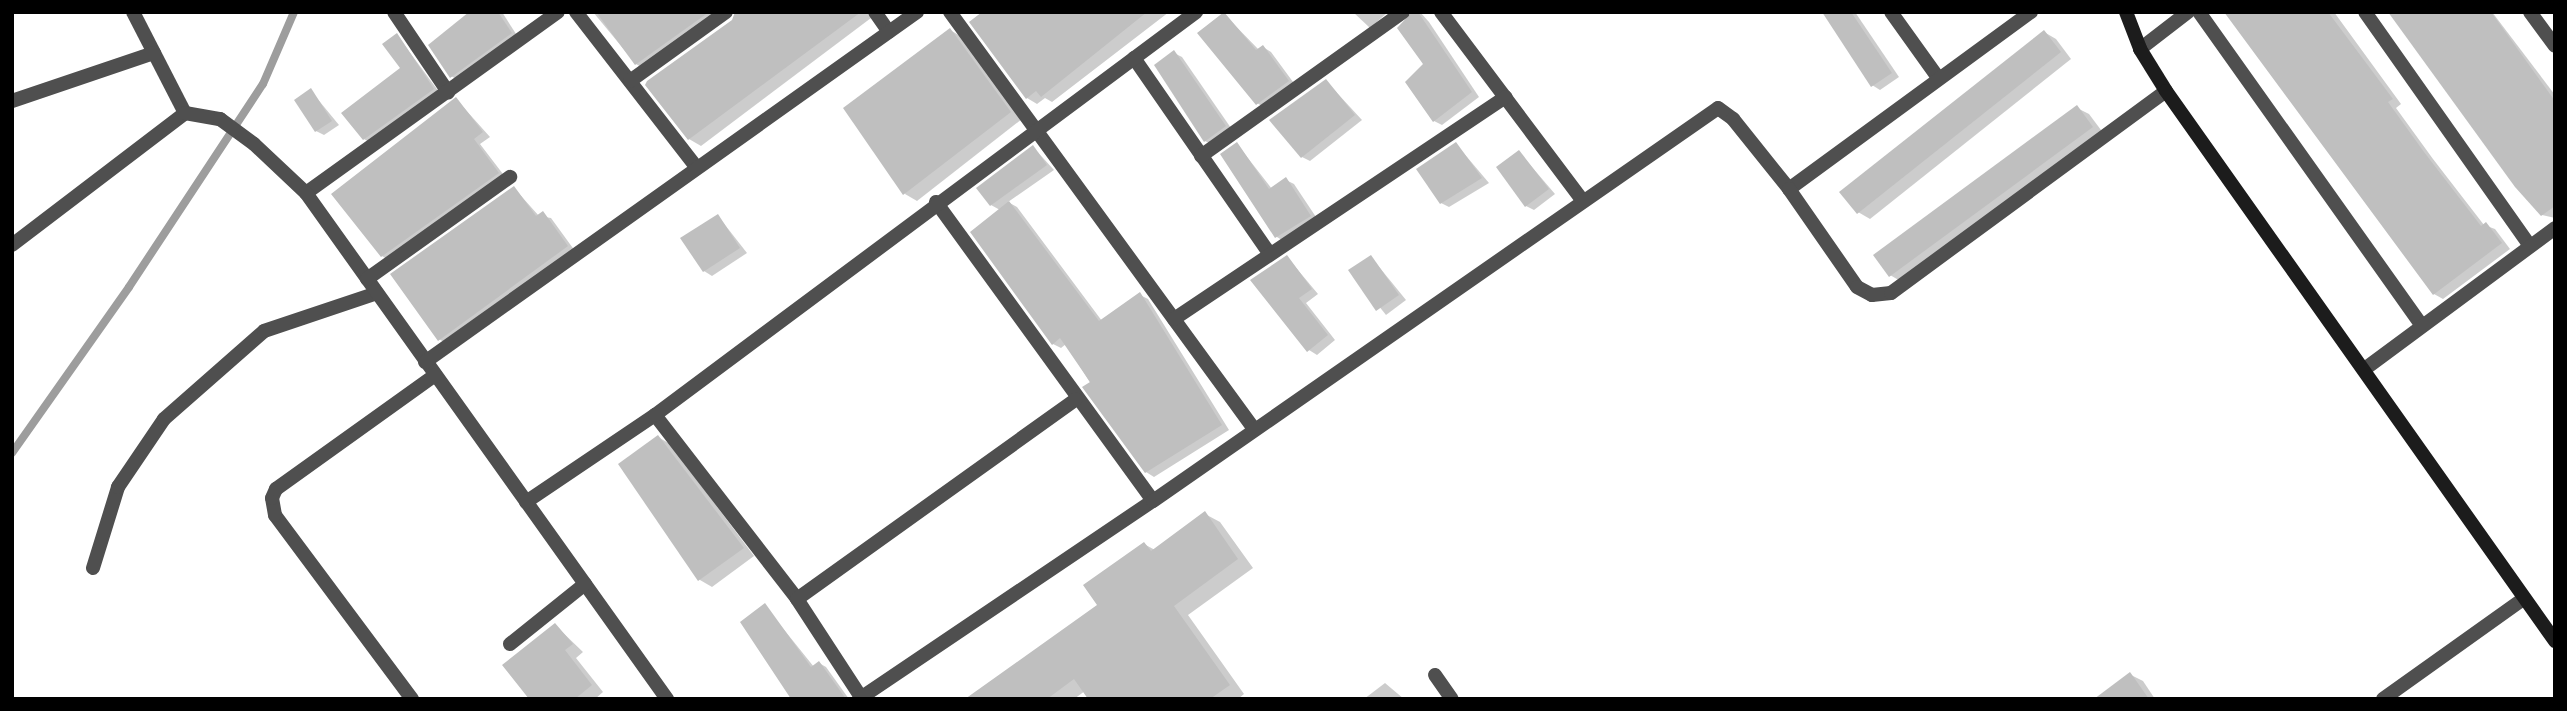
<!DOCTYPE html>
<html>
<head>
<meta charset="utf-8">
<style>
  body { margin:0 }
  #map { position:relative; width:2567px; height:711px; overflow:hidden; background:#fff; font-family:"Noto Sans",sans-serif }
  div>[style] { position:absolute }
  .shadow>* { inset:0; background:#0003 }
  .stream>* { height:8px; margin:-4px; padding:0 4px; transform-origin:4px; border-radius:4px; background:#9d9d9d }
  .building>* { inset:0; background:#bfbfbf }
  .lane>* { height:14px; margin:-7px; padding:0 7px; transform-origin:7px; border-radius:7px; background:#4f4f4f }
  .street>* { height:14px; margin:-7px; padding:0 7px; transform-origin:7px; border-radius:7px; background:#4f4f4f }
  .secondary>* { height:14px; margin:-7px; padding:0 7px; transform-origin:7px; border-radius:7px; background:#1c1c1c }
  span { translate:-50% -50%; white-space:nowrap; text-align:center; line-height:1.15; -webkit-text-stroke:6px #fff; paint-order:stroke }
  .frame { position:absolute; inset:0; border:14px solid #000; pointer-events:none }
</style>
</head>
<body>
<div id="map">
  <div class="shadow">
    <div style="clip-path:polygon(472px 12px,502px 12px,518px 37px,458px 80px,451px 76px)"></div>
    <div style="clip-path:polygon(593px 12px,730px 12px,648px 71px,636px 64px)"></div>
    <div style="clip-path:polygon(737px 12px,879px 12px,701px 146px,689px 139px)"></div>
    <div style="clip-path:polygon(985px 12px,1169px 12px,1052px 102px,1045px 98px,1037px 104px,1027px 98px)"></div>
    <div style="clip-path:polygon(1353px 12px,1401px 12px,1395px 16px,1388px 12px,1370px 28px)"></div>
    <div style="clip-path:polygon(1413px 12px,1420px 12px,1429px 22px,1479px 97px,1442px 125px,1434px 121px)"></div>
    <div style="clip-path:polygon(1824px 12px,1855px 12px,1899px 77px,1880px 90px,1872px 85px)"></div>
    <div style="clip-path:polygon(2226px 12px,2334px 12px,2401px 104px,2396px 108px,2433px 159px,2484px 225px,2495px 229px,2510px 249px,2443px 299px,2434px 294px)"></div>
    <div style="clip-path:polygon(2389px 12px,2492px 12px,2555px 95px,2555px 218px,2542px 215px)"></div>
    <div style="clip-path:polygon(1223px 13px,1259px 50px,1263px 47px,1271px 52px,1296px 86px,1265px 108px,1257px 103px)"></div>
    <div style="clip-path:polygon(950px 30px,962px 37px,1022px 119px,917px 201px,905px 194px)"></div>
    <div style="clip-path:polygon(2044px 32px,2056px 39px,2071px 59px,1870px 219px,1858px 212px)"></div>
    <div style="clip-path:polygon(397px 35px,439px 92px,369px 142px,364px 139px,402px 69px)"></div>
    <div style="clip-path:polygon(1174px 53px,1182px 57px,1233px 131px,1213px 145px,1205px 141px)"></div>
    <div style="clip-path:polygon(1326px 81px,1362px 120px,1310px 161px,1302px 157px)"></div>
    <div style="clip-path:polygon(311px 91px,339px 125px,324px 135px,316px 131px)"></div>
    <div style="clip-path:polygon(456px 99px,490px 137px,480px 144px,506px 178px,390px 261px,382px 256px)"></div>
    <div style="clip-path:polygon(2077px 108px,2089px 114px,2104px 134px,1902px 282px,1890px 275px)"></div>
    <div style="clip-path:polygon(1237px 144px,1272px 189px,1286px 180px,1294px 184px,1318px 220px,1285px 242px,1277px 237px,1223px 154px)"></div>
    <div style="clip-path:polygon(1456px 144px,1489px 183px,1449px 207px,1441px 203px)"></div>
    <div style="clip-path:polygon(1033px 147px,1054px 170px,1008px 202px,1017px 207px,1102px 321px,1140px 295px,1148px 299px,1229px 430px,1154px 477px,1146px 472px,1066px 344px,1061px 348px,1053px 344px,1000px 210px,991px 205px)"></div>
    <div style="clip-path:polygon(1519px 152px,1555px 194px,1534px 210px,1526px 206px)"></div>
    <div style="clip-path:polygon(514px 188px,539px 216px,551px 218px,575px 251px,447px 344px,439px 339px)"></div>
    <div style="clip-path:polygon(718px 216px,747px 253px,712px 276px,704px 271px)"></div>
    <div style="clip-path:polygon(1287px 257px,1318px 294px,1306px 303px,1335px 340px,1317px 355px,1309px 350px)"></div>
    <div style="clip-path:polygon(1371px 257px,1406px 300px,1386px 315px,1351px 271px)"></div>
    <div style="clip-path:polygon(658px 437px,670px 444px,754px 556px,712px 587px,700px 580px,621px 464px)"></div>
    <div style="clip-path:polygon(1205px 514px,1220px 522px,1253px 568px,1188px 615px,1244px 694px,1238px 699px,1090px 699px,1085px 691px,1074px 699px,968px 699px,1100px 605px,1144px 544px,1155px 550px)"></div>
    <div style="clip-path:polygon(765px 606px,814px 667px,819px 663px,826px 667px,849px 699px,794px 699px)"></div>
    <div style="clip-path:polygon(555px 625px,583px 652px,576px 658px,603px 692px,595px 699px,531px 699px)"></div>
    <div style="clip-path:polygon(2131px 675px,2143px 681px,2155px 699px,2097px 699px)"></div>
    <div style="clip-path:polygon(1385px 683px,1404px 699px,1364px 699px)"></div>
  </div>
  <div class="stream">
    <div style="left:12px;top:453px;width:203px;rotate:-54.8deg"></div>
    <div style="left:129px;top:287px;width:243px;rotate:-56.6deg"></div>
    <div style="left:263px;top:84px;width:78px;rotate:-66.7deg"></div>
  </div>
  <div class="building">
    <div style="clip-path:polygon(469px 12px,498px 12px,512px 33px,450px 78px,428px 45px)"></div>
    <div style="clip-path:polygon(596px 12px,709px 12px,635px 65px)"></div>
    <div style="clip-path:polygon(735px 12px,861px 12px,688px 140px,645px 85px,647px 81px,732px 20px)"></div>
    <div style="clip-path:polygon(982px 12px,1147px 12px,1041px 97px,1036px 91px,1026px 99px,969px 22px)"></div>
    <div style="clip-path:polygon(1224px 12px,1256px 50px,1263px 45px,1289px 81px,1256px 105px,1197px 33px)"></div>
    <div style="clip-path:polygon(1412px 12px,1418px 12px,1472px 92px,1433px 122px,1405px 82px,1423px 64px,1397px 28px)"></div>
    <div style="clip-path:polygon(1822px 12px,1851px 12px,1892px 73px,1871px 87px)"></div>
    <div style="clip-path:polygon(2224px 12px,2328px 12px,2393px 99px,2388px 102px,2424px 152px,2481px 226px,2486px 222px,2502px 243px,2433px 295px)"></div>
    <div style="clip-path:polygon(2388px 12px,2491px 12px,2555px 101px,2555px 206px,2541px 216px,2515px 187px)"></div>
    <div style="clip-path:polygon(950px 28px,1011px 112px,903px 195px,843px 108px)"></div>
    <div style="clip-path:polygon(2044px 30px,2061px 52px,1857px 214px,1839px 192px)"></div>
    <div style="clip-path:polygon(397px 33px,434px 89px,363px 140px,341px 113px,400px 68px,382px 44px)"></div>
    <div style="clip-path:polygon(1174px 50px,1226px 126px,1204px 142px,1154px 65px)"></div>
    <div style="clip-path:polygon(1326px 79px,1355px 115px,1301px 158px,1269px 120px)"></div>
    <div style="clip-path:polygon(311px 88px,332px 121px,315px 132px,294px 100px)"></div>
    <div style="clip-path:polygon(456px 97px,483px 132px,474px 139px,499px 173px,381px 257px,331px 194px)"></div>
    <div style="clip-path:polygon(2077px 105px,2093px 127px,1889px 277px,1873px 255px)"></div>
    <div style="clip-path:polygon(1237px 142px,1269px 189px,1286px 177px,1311px 216px,1275px 238px,1220px 154px)"></div>
    <div style="clip-path:polygon(1456px 142px,1482px 178px,1440px 204px,1416px 169px)"></div>
    <div style="clip-path:polygon(1033px 145px,1047px 165px,990px 206px,976px 188px)"></div>
    <div style="clip-path:polygon(1519px 150px,1549px 189px,1525px 207px,1496px 167px)"></div>
    <div style="clip-path:polygon(514px 186px,536px 216px,543px 211px,568px 246px,438px 341px,390px 274px)"></div>
    <div style="clip-path:polygon(1009px 201px,1099px 321px,1140px 292px,1222px 425px,1145px 473px,1082px 387px,1090px 382px,1060px 338px,1052px 345px,970px 232px)"></div>
    <div style="clip-path:polygon(718px 214px,740px 248px,703px 272px,680px 238px)"></div>
    <div style="clip-path:polygon(1287px 255px,1312px 289px,1299px 298px,1328px 335px,1307px 352px,1250px 280px)"></div>
    <div style="clip-path:polygon(1371px 255px,1399px 295px,1376px 311px,1348px 270px)"></div>
    <div style="clip-path:polygon(658px 435px,744px 548px,698px 581px,618px 464px)"></div>
    <div style="clip-path:polygon(1205px 511px,1238px 559px,1174px 606px,1230px 685px,1210px 699px,1088px 699px,1074px 679px,1047px 699px,965px 699px,1097px 605px,1083px 585px,1144px 542px,1151px 551px)"></div>
    <div style="clip-path:polygon(765px 603px,811px 667px,819px 661px,846px 699px,791px 699px,740px 622px)"></div>
    <div style="clip-path:polygon(555px 623px,573px 644px,565px 650px,592px 685px,575px 699px,529px 699px,502px 665px)"></div>
    <div style="clip-path:polygon(2130px 672px,2149px 699px,2094px 699px)"></div>
  </div>
  <div class="lane">
    <div style="left:93px;top:568px;width:85px;rotate:-72.8deg"></div>
    <div style="left:118px;top:487px;width:82px;rotate:-55.9deg"></div>
    <div style="left:164px;top:419px;width:133px;rotate:-41.3deg"></div>
    <div style="left:264px;top:331px;width:119px;rotate:-18.6deg"></div>
    <div style="left:1435px;top:675px;width:29px;rotate:55deg"></div>
  </div>
  <div class="street">
    <div style="left:133px;top:12px;width:114px;rotate:62.8deg"></div>
    <div style="left:394px;top:12px;width:97px;rotate:56deg"></div>
    <div style="left:576px;top:12px;width:197px;rotate:52.2deg"></div>
    <div style="left:875px;top:12px;width:24px;rotate:55deg"></div>
    <div style="left:950px;top:12px;width:516px;rotate:53.91deg"></div>
    <div style="left:1441px;top:12px;width:236px;rotate:53.1deg"></div>
    <div style="left:1891px;top:12px;width:82px;rotate:54.4deg"></div>
    <div style="left:2199px;top:12px;width:385px;rotate:54.6deg"></div>
    <div style="left:2365px;top:12px;width:286px;rotate:54.8deg"></div>
    <div style="left:2530px;top:12px;width:42px;rotate:53.7deg"></div>
    <div style="left:2140px;top:49px;width:61px;rotate:-37.6deg"></div>
    <div style="left:1134px;top:58px;width:237px;rotate:55.3deg"></div>
    <div style="left:630px;top:81px;width:118px;rotate:-35.7deg"></div>
    <div style="left:12px;top:101px;width:150px;rotate:-18.7deg"></div>
    <div style="left:1201px;top:156px;width:248px;rotate:-35.5deg"></div>
    <div style="left:1789px;top:189px;width:300px;rotate:-36.2deg"></div>
    <div style="left:306px;top:193px;width:310px;rotate:-35.7deg"></div>
    <div style="left:936px;top:202px;width:369px;rotate:54deg"></div>
    <div style="left:12px;top:245px;width:218px;rotate:-37.3deg"></div>
    <div style="left:185px;top:113px;width:36px;rotate:10deg"></div>
    <div style="left:220px;top:119px;width:42px;rotate:36.3deg"></div>
    <div style="left:254px;top:144px;width:71px;rotate:43.3deg"></div>
    <div style="left:306px;top:193px;width:622px;rotate:54.49deg"></div>
    <div style="left:367px;top:279px;width:176px;rotate:-35.5deg"></div>
    <div style="left:1174px;top:319px;width:399px;rotate:-33.8deg"></div>
    <div style="left:425px;top:362px;width:604px;rotate:-35.43deg"></div>
    <div style="left:2366px;top:368px;width:235px;rotate:-36.5deg"></div>
    <div style="left:655px;top:415px;width:232px;rotate:52.3deg"></div>
    <div style="left:797px;top:599px;width:117px;rotate:56.9deg"></div>
    <div style="left:526px;top:502px;width:156px;rotate:-34deg"></div>
    <div style="left:655px;top:415px;width:675px;rotate:-36.68deg"></div>
    <div style="left:797px;top:599px;width:343px;rotate:-35.6deg"></div>
    <div style="left:510px;top:644px;width:96px;rotate:-38.7deg"></div>
    <div style="left:412px;top:699px;width:229px;rotate:-126.7deg"></div>
    <div style="left:275px;top:515px;width:17px;rotate:-100deg"></div>
    <div style="left:272px;top:498px;width:10px;rotate:-66deg"></div>
    <div style="left:276px;top:489px;width:196px;rotate:-35.6deg"></div>
    <div style="left:859px;top:699px;width:354px;rotate:-34deg"></div>
    <div style="left:1153px;top:501px;width:688px;rotate:-34.82deg"></div>
    <div style="left:1718px;top:108px;width:19px;rotate:36deg"></div>
    <div style="left:1733px;top:119px;width:90px;rotate:51.3deg"></div>
    <div style="left:1789px;top:189px;width:119px;rotate:55.2deg"></div>
    <div style="left:1857px;top:287px;width:17px;rotate:28deg"></div>
    <div style="left:1872px;top:295px;width:19px;rotate:-6deg"></div>
    <div style="left:1891px;top:293px;width:341px;rotate:-36.3deg"></div>
    <div style="left:2383px;top:699px;width:172px;rotate:-35.5deg"></div>
  </div>
  <div class="secondary">
    <div style="left:2126px;top:12px;width:40px;rotate:69deg"></div>
    <div style="left:2140px;top:49px;width:49px;rotate:58.2deg"></div>
    <div style="left:2166px;top:91px;width:674px;rotate:54.73deg"></div>
  </div>
  <div class="frame"></div>
</div>
</body>
</html>
